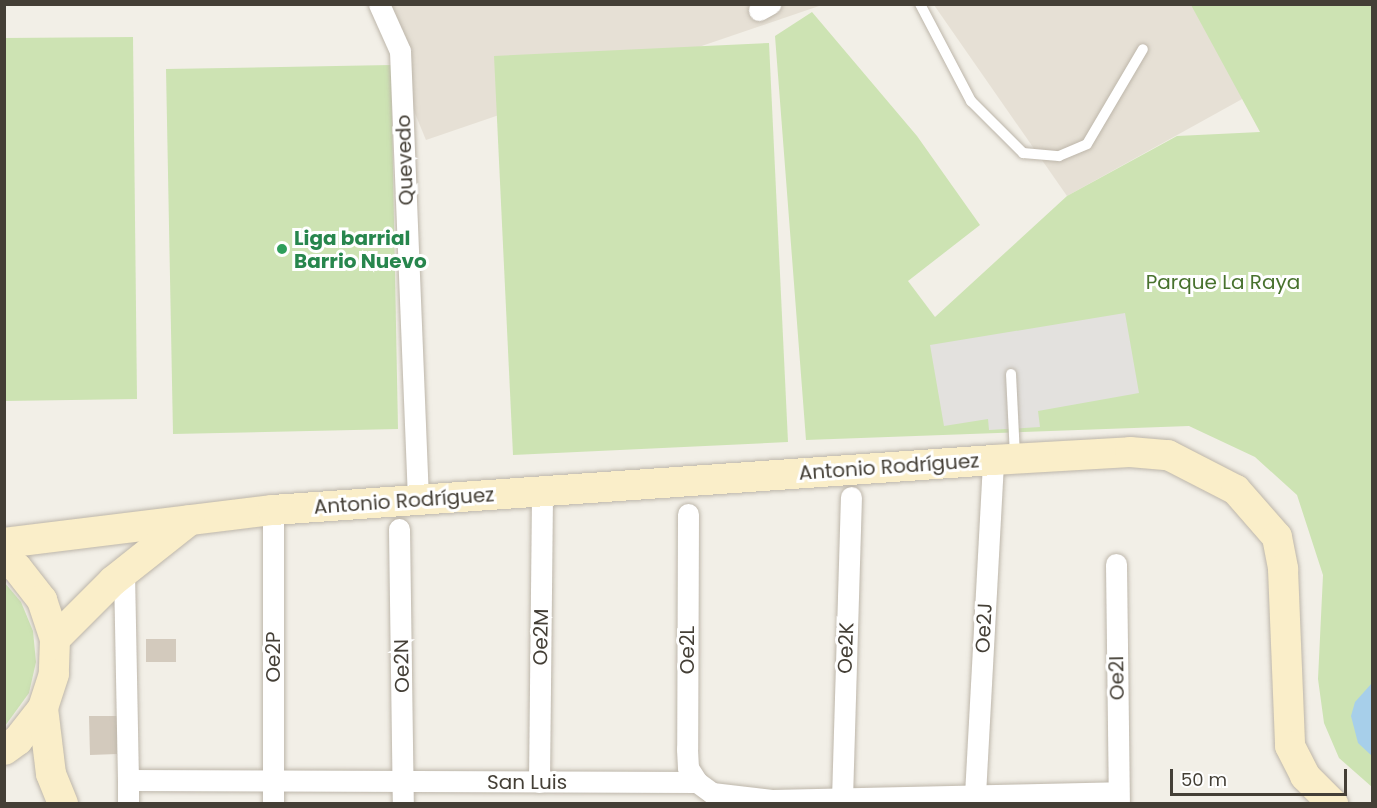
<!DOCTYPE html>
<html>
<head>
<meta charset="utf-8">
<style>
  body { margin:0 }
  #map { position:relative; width:1377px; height:808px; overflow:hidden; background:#f2efe7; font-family:Poppins,sans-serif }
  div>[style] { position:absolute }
  .residential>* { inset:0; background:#e6e0d5 }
  .green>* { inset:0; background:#cde3b3 }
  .parking>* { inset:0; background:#e3e1de }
  .water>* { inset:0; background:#a7cfea }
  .building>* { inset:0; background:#d3cabd }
  .roads { filter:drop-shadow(0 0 2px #bdb6aa) drop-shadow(0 0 2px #bdb6aa) }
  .lane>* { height:10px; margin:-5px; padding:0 5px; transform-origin:5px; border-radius:5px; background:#fff }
  .street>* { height:21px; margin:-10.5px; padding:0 10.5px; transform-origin:10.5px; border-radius:10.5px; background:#fff }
  .secondary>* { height:30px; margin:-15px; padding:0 15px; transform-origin:15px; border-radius:15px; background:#faeec9 }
  .dots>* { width:16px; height:16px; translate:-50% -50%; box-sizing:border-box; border:3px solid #fff; border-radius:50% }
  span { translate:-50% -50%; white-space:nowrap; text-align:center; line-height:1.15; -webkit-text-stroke:6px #fff; paint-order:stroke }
  .street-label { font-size:20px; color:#443f36 }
  .leisure-label { font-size:20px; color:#27864d; font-weight:700 }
  .left { translate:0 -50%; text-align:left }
  .park-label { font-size:20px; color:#48722e }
  .frame { position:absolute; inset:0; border:6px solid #443f36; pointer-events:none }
  .scale { position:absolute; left:1170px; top:769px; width:177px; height:27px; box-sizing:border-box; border:3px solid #443f36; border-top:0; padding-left:8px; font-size:18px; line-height:21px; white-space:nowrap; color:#443f36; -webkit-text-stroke:4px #fff; paint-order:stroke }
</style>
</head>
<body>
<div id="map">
  <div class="residential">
    <div style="clip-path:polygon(370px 5px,822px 5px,426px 140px)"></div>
    <div style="clip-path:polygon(934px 5px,1372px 5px,1372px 27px,1067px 196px)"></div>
  </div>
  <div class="green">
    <div style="clip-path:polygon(1191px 5px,1372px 5px,1372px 787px,1339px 758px,1324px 723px,1318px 679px,1323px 575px,1297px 495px,1255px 457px,1189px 426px,806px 440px,775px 36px,812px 12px,917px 136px,980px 225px,908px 281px,935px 317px,1067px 196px,1177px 136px,1260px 132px)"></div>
    <div style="clip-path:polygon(133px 37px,137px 399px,5px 401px,5px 38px)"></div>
    <div style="clip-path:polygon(769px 43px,788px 442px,513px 455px,494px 56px)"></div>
    <div style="clip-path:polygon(391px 65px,398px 429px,173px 434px,166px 69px)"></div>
    <div style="clip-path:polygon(5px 583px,21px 602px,33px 631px,36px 662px,29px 693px,5px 726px)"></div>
  </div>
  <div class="parking">
    <div style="clip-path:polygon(1125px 313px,1139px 393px,1038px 411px,1040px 427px,989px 430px,988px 419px,944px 426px,930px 345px)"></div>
  </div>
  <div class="water">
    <div style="clip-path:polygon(1372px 683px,1372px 756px,1358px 743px,1351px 716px,1355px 702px)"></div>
  </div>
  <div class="building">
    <div style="clip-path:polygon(146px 639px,176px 639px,176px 662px,146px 662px)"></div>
    <div style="clip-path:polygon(89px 716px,117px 716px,117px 754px,90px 755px)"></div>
  </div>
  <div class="roads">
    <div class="lane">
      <div style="left:920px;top:4px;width:110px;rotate:62.3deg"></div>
      <div style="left:971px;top:101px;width:74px;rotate:45deg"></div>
      <div style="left:1023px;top:153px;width:36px;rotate:5deg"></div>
      <div style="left:1059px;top:156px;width:30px;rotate:-23deg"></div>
      <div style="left:1087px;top:144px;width:110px;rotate:-59.5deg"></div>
      <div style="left:1011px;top:374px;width:82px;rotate:87.2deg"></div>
    </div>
    <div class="street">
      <div style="left:379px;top:4px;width:51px;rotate:65.9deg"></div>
      <div style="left:400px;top:51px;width:449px;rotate:87.7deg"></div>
      <div style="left:759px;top:10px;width:13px;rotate:-29deg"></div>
      <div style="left:688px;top:514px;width:235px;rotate:90.2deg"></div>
      <div style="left:687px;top:749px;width:19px;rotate:87deg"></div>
      <div style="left:688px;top:768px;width:17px;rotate:57deg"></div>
      <div style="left:399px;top:529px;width:275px;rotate:89.2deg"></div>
      <div style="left:1116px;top:564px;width:240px;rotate:89.3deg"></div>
      <div style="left:124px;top:572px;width:208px;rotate:88.9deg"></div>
      <div style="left:128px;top:780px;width:569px;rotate:0.2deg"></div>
      <div style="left:697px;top:782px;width:19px;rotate:36deg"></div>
      <div style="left:712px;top:793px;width:60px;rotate:6.7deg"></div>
      <div style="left:772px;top:800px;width:346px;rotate:-1.3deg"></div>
      <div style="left:539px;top:782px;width:291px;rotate:-89.4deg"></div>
      <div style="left:975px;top:795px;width:335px;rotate:-86.9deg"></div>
      <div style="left:842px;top:799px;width:302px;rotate:-88.3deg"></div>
      <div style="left:128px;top:804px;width:24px;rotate:-90deg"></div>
      <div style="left:273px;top:804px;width:294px;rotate:-90deg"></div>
    </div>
    <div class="secondary">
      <div style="left:4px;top:543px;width:271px;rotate:-7deg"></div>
      <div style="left:273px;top:510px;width:722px;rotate:-3.97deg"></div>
      <div style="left:993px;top:460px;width:137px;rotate:-3.3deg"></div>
      <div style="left:1130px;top:452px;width:38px;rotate:5deg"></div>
      <div style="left:1168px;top:455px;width:76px;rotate:27.2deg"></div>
      <div style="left:1236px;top:490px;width:62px;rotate:48.9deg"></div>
      <div style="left:1277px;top:537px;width:33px;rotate:79deg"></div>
      <div style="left:1283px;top:569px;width:177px;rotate:87.7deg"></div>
      <div style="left:1290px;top:746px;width:34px;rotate:63deg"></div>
      <div style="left:1305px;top:776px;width:40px;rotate:45deg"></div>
      <div style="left:4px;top:559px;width:16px;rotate:35deg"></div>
      <div style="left:17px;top:568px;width:41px;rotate:52deg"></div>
      <div style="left:42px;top:600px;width:41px;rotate:71.6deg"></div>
      <div style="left:55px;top:639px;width:35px;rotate:92deg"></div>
      <div style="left:54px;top:674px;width:36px;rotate:108deg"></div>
      <div style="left:43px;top:708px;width:41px;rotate:128deg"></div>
      <div style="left:18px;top:740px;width:17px;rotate:144deg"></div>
      <div style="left:55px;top:639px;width:82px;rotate:-45deg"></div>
      <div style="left:113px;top:581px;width:98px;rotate:-38.4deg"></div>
      <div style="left:43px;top:708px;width:66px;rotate:83.1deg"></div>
      <div style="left:51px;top:774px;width:32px;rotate:68deg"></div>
    </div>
  </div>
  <div class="dots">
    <div style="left:282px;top:249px;background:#2e9e5b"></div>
  </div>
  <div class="street-label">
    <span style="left:405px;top:160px;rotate:-92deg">Quevedo</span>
    <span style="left:889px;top:467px;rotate:-4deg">Antonio Rodríguez</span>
    <span style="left:404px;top:501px;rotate:-4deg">Antonio Rodríguez</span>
    <span style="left:984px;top:628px;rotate:-87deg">Oe2J</span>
    <span style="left:541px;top:637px;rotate:-89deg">Oe2M</span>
    <span style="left:846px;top:648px;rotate:-88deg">Oe2K</span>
    <span style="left:687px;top:650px;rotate:-90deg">Oe2L</span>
    <span style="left:273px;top:657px;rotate:-90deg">Oe2P</span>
    <span style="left:402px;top:666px;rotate:-91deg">Oe2N</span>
    <span style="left:1117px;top:678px;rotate:-91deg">Oe2I</span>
    <span style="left:527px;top:782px">San Luis</span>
  </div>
  <div class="leisure-label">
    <span class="left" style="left:294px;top:250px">Liga barrial<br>Barrio Nuevo</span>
  </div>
  <div class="park-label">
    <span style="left:1223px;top:282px">Parque La Raya</span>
  </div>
  <div class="frame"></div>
  <div class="scale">50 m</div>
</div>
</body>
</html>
